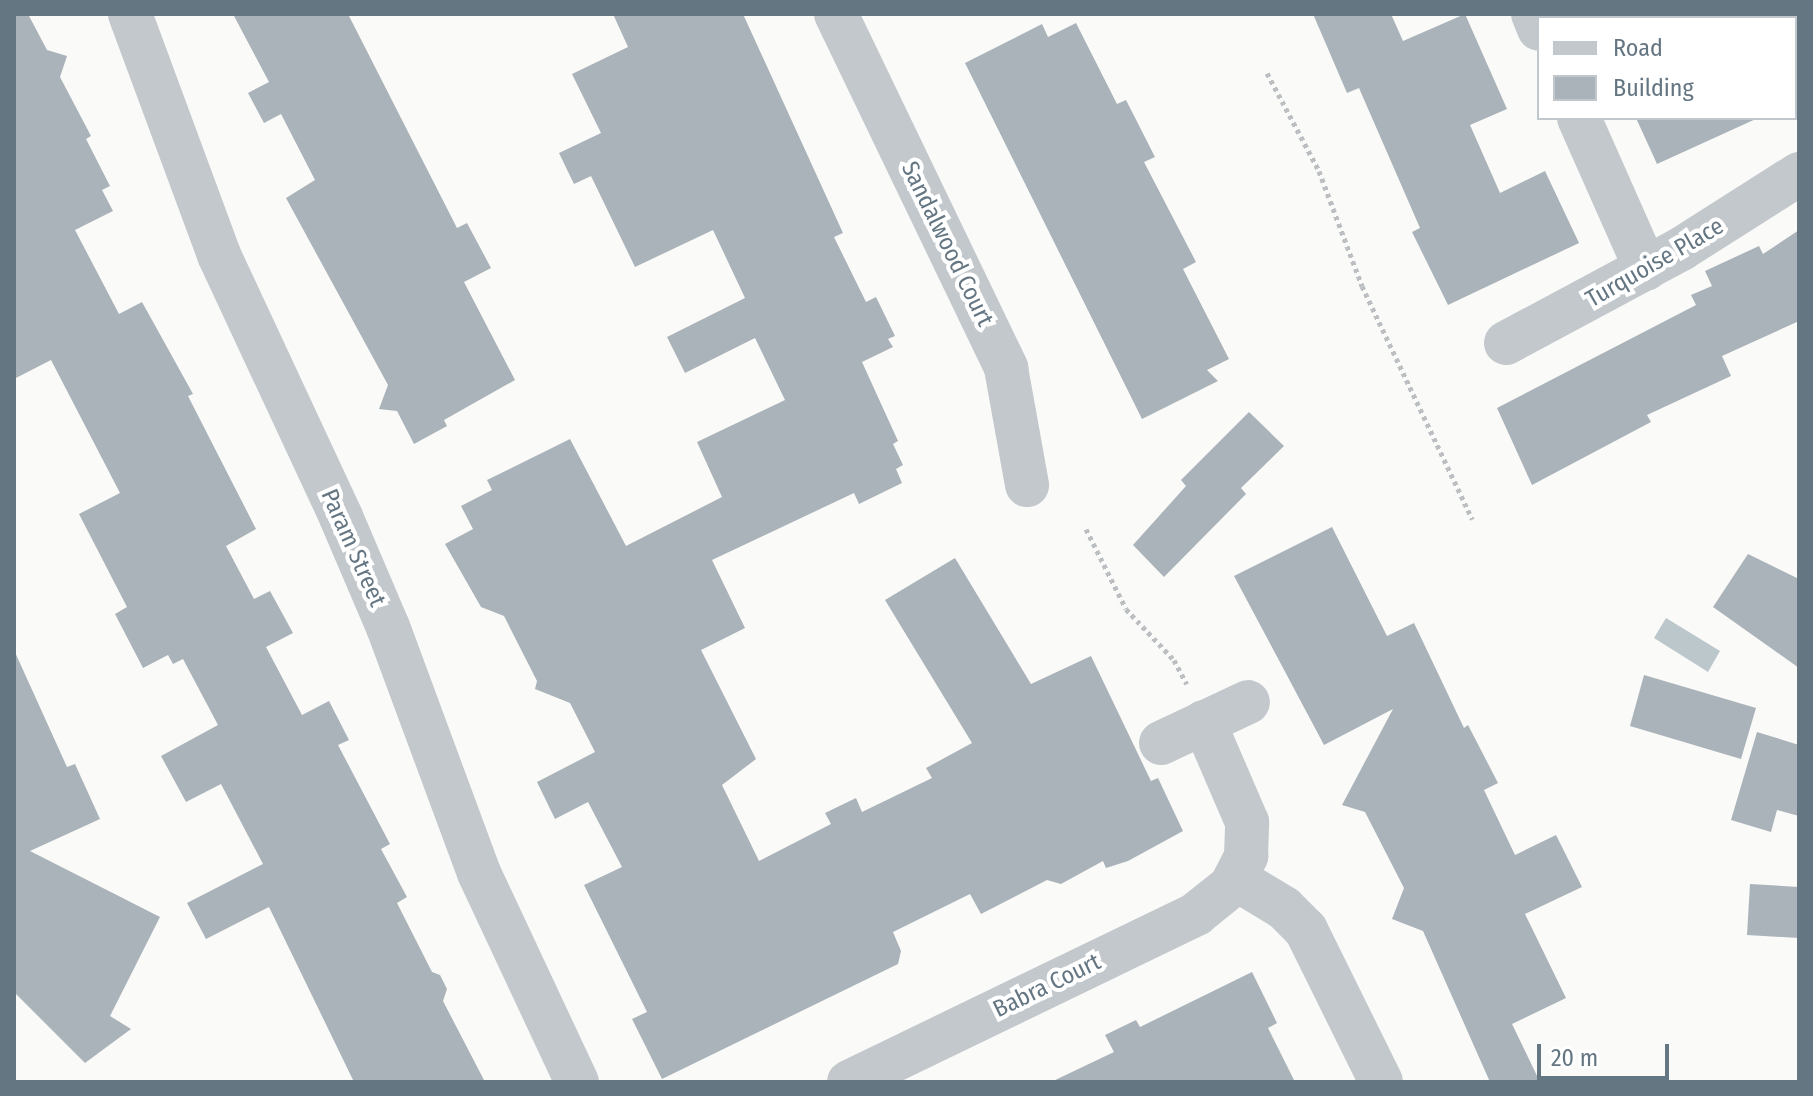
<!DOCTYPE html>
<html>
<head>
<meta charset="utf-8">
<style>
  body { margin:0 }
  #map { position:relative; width:1813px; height:1096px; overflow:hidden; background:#fafaf8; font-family:"Fira Sans Condensed",sans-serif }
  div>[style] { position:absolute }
  .water>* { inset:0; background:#bbc7cb }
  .building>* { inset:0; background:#aab3b9 }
  .path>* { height:5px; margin-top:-2.5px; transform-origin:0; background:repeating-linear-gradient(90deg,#bbbfc2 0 4px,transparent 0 8px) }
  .minor>* { height:44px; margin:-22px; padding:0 22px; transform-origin:22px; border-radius:22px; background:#c3c8cc }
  span { translate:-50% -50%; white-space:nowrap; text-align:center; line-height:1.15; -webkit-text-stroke:8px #fff; paint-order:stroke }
  .street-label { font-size:24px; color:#657683 }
  .frame { position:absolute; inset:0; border:16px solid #657683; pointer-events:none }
  .legend { position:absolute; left:1537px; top:16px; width:260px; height:104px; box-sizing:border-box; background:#fff; border:2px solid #c1c8cd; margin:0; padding:10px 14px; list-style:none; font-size:24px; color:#657683 }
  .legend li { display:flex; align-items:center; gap:16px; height:40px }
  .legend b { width:40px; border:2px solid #c1c8cd }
  .scale { position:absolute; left:1537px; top:1044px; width:132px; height:36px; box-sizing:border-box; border:4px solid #657683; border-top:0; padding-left:10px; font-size:24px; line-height:28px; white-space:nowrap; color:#657683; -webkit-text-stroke:6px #fff; paint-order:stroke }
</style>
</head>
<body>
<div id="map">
  <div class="water">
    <div style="clip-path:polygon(1666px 618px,1720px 651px,1708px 672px,1654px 638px)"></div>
  </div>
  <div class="building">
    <div style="clip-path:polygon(14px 14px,28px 14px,47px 50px,67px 56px,60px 77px,91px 136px,86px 139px,110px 186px,102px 190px,113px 211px,75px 230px,119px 314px,142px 302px,193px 394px,188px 396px,256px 529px,226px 546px,254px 599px,270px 591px,293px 633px,266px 647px,302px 715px,329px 701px,349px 740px,338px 745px,390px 844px,381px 849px,407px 897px,397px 903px,432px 972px,440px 975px,447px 989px,443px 1001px,485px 1082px,354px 1082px,269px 907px,206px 939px,187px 903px,263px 864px,221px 784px,186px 802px,161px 756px,218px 725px,183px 659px,173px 664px,168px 655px,143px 668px,115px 614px,127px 607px,79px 514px,120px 493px,51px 360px,14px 379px)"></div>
    <div style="clip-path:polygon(233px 14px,348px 14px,457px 228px,467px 223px,491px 268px,464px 282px,515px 380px,444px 420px,447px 426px,414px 444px,397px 411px,379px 409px,388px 385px,286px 198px,315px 180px,281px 114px,264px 123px,248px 93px,269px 82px)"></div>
    <div style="clip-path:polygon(613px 14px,743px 14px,843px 233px,834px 237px,866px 302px,876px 297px,895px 336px,888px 339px,893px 347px,862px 362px,898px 441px,893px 444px,903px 465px,896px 469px,902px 483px,859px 504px,854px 493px,712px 560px,745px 628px,701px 650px,756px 759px,722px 785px,759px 861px,831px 824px,825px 813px,856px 798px,862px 812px,932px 778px,926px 768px,972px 743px,885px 600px,955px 558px,1031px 684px,1091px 656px,1151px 781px,1158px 778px,1183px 831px,1128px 861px,1106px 868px,1103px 861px,1061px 884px,1047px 880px,981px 914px,970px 894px,893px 932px,901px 951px,898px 964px,662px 1079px,632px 1019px,647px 1012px,584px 885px,622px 867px,588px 802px,555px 819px,537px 782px,595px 752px,570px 703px,535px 689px,537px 681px,504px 616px,481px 607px,445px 544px,473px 529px,461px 506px,492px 490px,487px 480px,570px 439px,626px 546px,722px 497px,697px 442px,785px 400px,755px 338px,685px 373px,667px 337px,745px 298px,713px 230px,635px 267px,591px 176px,574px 184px,559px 153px,601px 133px,572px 74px,628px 47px)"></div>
    <div style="clip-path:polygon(1313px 14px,1391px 14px,1403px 41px,1465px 14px,1507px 109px,1470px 125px,1500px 193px,1545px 171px,1579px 243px,1448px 305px,1412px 232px,1420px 228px,1359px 88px,1347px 93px)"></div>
    <div style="clip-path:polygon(1076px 23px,1117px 104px,1126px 100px,1155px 157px,1144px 162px,1196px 262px,1183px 269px,1229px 359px,1207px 370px,1218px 381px,1142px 419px,965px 63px,1042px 24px,1048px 37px)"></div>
    <div style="clip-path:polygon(1636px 118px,1758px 118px,1657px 164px)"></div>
    <div style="clip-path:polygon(1799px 230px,1799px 321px,1722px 356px,1731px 376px,1647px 415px,1651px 422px,1532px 485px,1497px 408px,1696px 305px,1691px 295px,1712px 286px,1705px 271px,1759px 246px,1763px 254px)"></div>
    <div style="clip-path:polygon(1249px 412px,1284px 446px,1241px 488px,1246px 494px,1164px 577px,1133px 545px,1186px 486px,1181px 480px)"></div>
    <div style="clip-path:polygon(1332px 527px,1387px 636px,1414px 623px,1464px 728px,1468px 725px,1498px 783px,1484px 790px,1515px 855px,1556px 835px,1582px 887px,1525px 914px,1566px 998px,1512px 1024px,1540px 1082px,1490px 1082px,1423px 931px,1392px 919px,1404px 888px,1365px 812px,1342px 805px,1393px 709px,1324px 745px,1234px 576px)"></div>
    <div style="clip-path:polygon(1748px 554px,1799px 579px,1799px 668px,1713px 607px)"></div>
    <div style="clip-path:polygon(14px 650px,67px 767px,75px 764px,100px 819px,30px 851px,160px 917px,110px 1016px,131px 1029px,85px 1063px,14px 992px)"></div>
    <div style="clip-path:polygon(1644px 675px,1756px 708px,1741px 759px,1630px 726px)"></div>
    <div style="clip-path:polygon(1757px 732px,1799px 745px,1799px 816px,1777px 810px,1771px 832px,1731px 820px)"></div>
    <div style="clip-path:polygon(1750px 884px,1799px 887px,1799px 938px,1747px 935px)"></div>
    <div style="clip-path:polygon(1252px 972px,1277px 1023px,1268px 1028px,1295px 1082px,1051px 1082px,1114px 1052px,1105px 1035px,1136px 1020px,1140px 1027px)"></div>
  </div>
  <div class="path">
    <div style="left:1267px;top:73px;width:111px;rotate:62deg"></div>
    <div style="left:1319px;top:171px;width:123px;rotate:69.5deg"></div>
    <div style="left:1362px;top:286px;width:258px;rotate:64.7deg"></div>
    <div style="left:1086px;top:529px;width:89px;rotate:63.4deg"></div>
    <div style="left:1126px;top:609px;width:70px;rotate:46.7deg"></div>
    <div style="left:1174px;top:660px;width:27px;rotate:62deg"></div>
  </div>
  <div class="minor">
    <div style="left:130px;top:14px;width:257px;rotate:69.7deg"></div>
    <div style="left:219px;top:255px;width:289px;rotate:65deg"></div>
    <div style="left:341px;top:517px;width:120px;rotate:66.9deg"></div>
    <div style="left:388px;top:627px;width:262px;rotate:69.7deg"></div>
    <div style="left:479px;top:873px;width:231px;rotate:64.9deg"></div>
    <div style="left:836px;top:14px;width:393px;rotate:64.3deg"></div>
    <div style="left:1006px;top:368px;width:119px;rotate:79.8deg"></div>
    <div style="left:1533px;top:14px;width:16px;rotate:68deg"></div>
    <div style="left:1579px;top:118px;width:165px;rotate:66.1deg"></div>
    <div style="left:1506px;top:343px;width:199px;rotate:-28.2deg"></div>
    <div style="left:1681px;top:249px;width:140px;rotate:-32.4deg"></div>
    <div style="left:1161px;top:743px;width:96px;rotate:-25.2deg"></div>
    <div style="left:1236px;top:879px;width:56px;rotate:31.1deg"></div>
    <div style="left:1284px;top:908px;width:31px;rotate:45deg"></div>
    <div style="left:1306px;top:930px;width:169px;rotate:63.7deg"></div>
    <div style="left:849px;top:1082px;width:386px;rotate:-25.8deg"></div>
    <div style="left:1196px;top:914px;width:45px;rotate:-38.7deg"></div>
    <div style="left:1231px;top:886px;width:34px;rotate:-63deg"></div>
    <div style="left:1246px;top:856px;width:34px;rotate:-88deg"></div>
    <div style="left:1247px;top:822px;width:109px;rotate:-113.3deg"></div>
  </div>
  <div class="street-label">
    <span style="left:947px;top:244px;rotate:64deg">Sandalwood Court</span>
    <span style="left:1655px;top:263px;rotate:-30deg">Turquoise Place</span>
    <span style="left:353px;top:548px;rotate:66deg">Param Street</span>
    <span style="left:1047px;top:986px;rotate:-26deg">Babra Court</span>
  </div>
  <div class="frame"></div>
  <ul class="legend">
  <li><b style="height:10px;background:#c3c8cc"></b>Road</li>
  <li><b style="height:22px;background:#aab3b9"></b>Building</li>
  </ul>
  <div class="scale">20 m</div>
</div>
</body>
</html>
